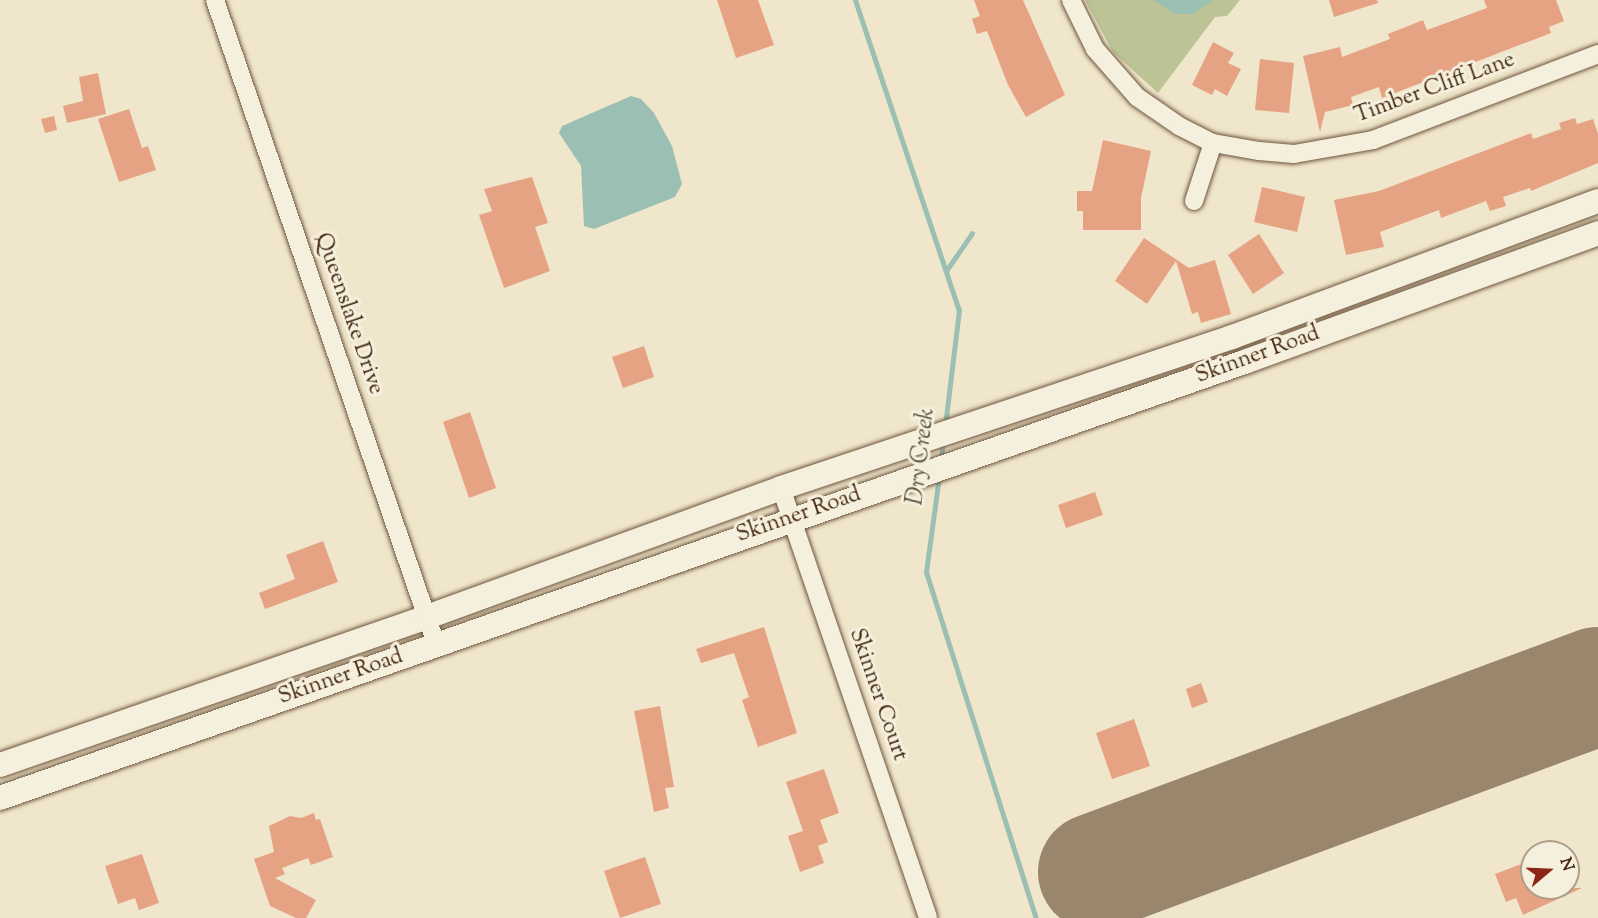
<!DOCTYPE html>
<html>
<head>
<meta charset="utf-8">
<style>
  body { margin:0 }
  #map { position:relative; width:1598px; height:918px; overflow:hidden; background:#f0e6cb; font-family:"Sorts Mill Goudy",serif }
  div>[style] { position:absolute }
  .green>* { inset:0; background:#bcc495 }
  .water>* { inset:0; background:#9bc0b3 }
  .stream>* { height:5px; margin:-2.5px; padding:0 2.5px; transform-origin:2.5px; border-radius:2.5px; background:#9bc0b3 }
  .runway>* { height:118px; margin:-59px; padding:0 59px; transform-origin:59px; border-radius:59px; background:#9a866c }
  .building>* { inset:0; background:#e6a384 }
  .roads { filter:drop-shadow(0 0 2px #6e553d) drop-shadow(0 0 2px #6e553d) }
  .minor>* { height:18px; margin:-9px; padding:0 9px; transform-origin:9px; border-radius:9px; background:#f5efdd }
  .tertiary>* { height:24px; margin:-12px; padding:0 12px; transform-origin:12px; border-radius:12px; background:#f5efdd }
  span { translate:-50% -50%; white-space:nowrap; text-align:center; line-height:1.15; -webkit-text-stroke:6px #f5efdd; paint-order:stroke }
  .street-label { font-size:22px; color:#43250e }
  .water-label { font-size:24px; color:#5d5440; font-style:italic }
  .north { position:absolute; left:1520px; top:840px; width:60px; height:60px; box-sizing:border-box; background:#f5efdd; border:2px solid #ae9e8a; border-radius:50%; rotate:71deg; font-size:16px; font-weight:700; line-height:24px; text-align:center; color:#43250e }
  .north::after { content:''; display:block; margin:auto; width:21px; height:27px; background:#8f2418; clip-path:polygon(50% 0,100% 100%,50% 72%,0 100%) }
</style>
</head>
<body>
<div id="map">
  <div class="green">
    <div style="clip-path:polygon(1085px 0,1240px 0,1227px 16px,1215px 17px,1158px 93px,1113px 52px)"></div>
  </div>
  <div class="water">
    <div style="clip-path:polygon(1153px 0,1213px 0,1193px 14px,1175px 14px)"></div>
    <div style="clip-path:polygon(631px 96px,641px 99px,654px 113px,672px 146px,682px 184px,675px 197px,594px 229px,584px 226px,581px 166px,559px 133px,562px 126px)"></div>
  </div>
  <div class="stream">
    <div style="left:855px;top:0;width:327px;rotate:71.5deg"></div>
    <div style="left:959px;top:310px;width:116px;rotate:96.9deg"></div>
    <div style="left:946px;top:271px;width:46px;rotate:-55.6deg"></div>
    <div style="left:941px;top:460px;width:20px;rotate:-84deg"></div>
    <div style="left:939px;top:476px;width:97px;rotate:97.7deg"></div>
    <div style="left:926px;top:572px;width:363px;rotate:72.4deg"></div>
  </div>
  <div class="runway">
    <div style="left:1097px;top:872px;width:534px;rotate:-20.37deg"></div>
  </div>
  <div class="building">
    <div style="clip-path:polygon(717px 0,758px 0,774px 45px,736px 58px)"></div>
    <div style="clip-path:polygon(974px 0,1023px 0,1065px 95px,1026px 117px,1008px 85px,987px 31px,977px 34px,972px 19px,980px 16px)"></div>
    <div style="clip-path:polygon(1329px 0,1377px 0,1378px 3px,1334px 17px)"></div>
    <div style="clip-path:polygon(1484px 0,1556px 0,1564px 21px,1549px 27px,1551px 33px,1382px 98px,1379px 87px,1351px 97px,1353px 105px,1325px 112px,1320px 132px,1303px 56px,1340px 47px,1342px 57px,1390px 39px,1388px 34px,1423px 20px,1427px 30px,1487px 8px)"></div>
    <div style="clip-path:polygon(1213px 42px,1234px 53px,1228px 63px,1241px 69px,1227px 96px,1215px 89px,1212px 95px,1192px 85px)"></div>
    <div style="clip-path:polygon(1260px 59px,1294px 63px,1289px 113px,1255px 110px)"></div>
    <div style="clip-path:polygon(98px 73px,106px 114px,67px 123px,63px 106px,83px 101px,79px 77px)"></div>
    <div style="clip-path:polygon(129px 109px,142px 148px,148px 146px,156px 170px,119px 182px,98px 119px)"></div>
    <div style="clip-path:polygon(54px 116px,57px 130px,45px 133px,41px 119px)"></div>
    <div style="clip-path:polygon(1575px 118px,1577px 124px,1593px 119px,1598px 134px,1598px 163px,1531px 191px,1530px 188px,1503px 197px,1506px 206px,1490px 211px,1486px 201px,1441px 218px,1439px 210px,1380px 232px,1384px 247px,1346px 255px,1334px 200px,1379px 191px,1531px 133px,1533px 139px,1561px 129px,1559px 123px)"></div>
    <div style="clip-path:polygon(1103px 140px,1151px 151px,1141px 198px,1141px 230px,1083px 230px,1083px 211px,1077px 211px,1077px 191px,1092px 191px)"></div>
    <div style="clip-path:polygon(532px 177px,548px 223px,535px 227px,550px 271px,504px 288px,479px 215px,492px 211px,484px 189px)"></div>
    <div style="clip-path:polygon(1262px 187px,1305px 197px,1297px 232px,1254px 222px)"></div>
    <div style="clip-path:polygon(1259px 234px,1284px 273px,1253px 294px,1228px 255px)"></div>
    <div style="clip-path:polygon(1144px 238px,1189px 268px,1215px 260px,1231px 314px,1201px 323px,1198px 312px,1192px 314px,1176px 261px,1147px 304px,1115px 281px)"></div>
    <div style="clip-path:polygon(644px 346px,654px 377px,623px 388px,612px 357px)"></div>
    <div style="clip-path:polygon(470px 412px,496px 488px,469px 498px,443px 422px)"></div>
    <div style="clip-path:polygon(1095px 492px,1103px 515px,1066px 528px,1058px 505px)"></div>
    <div style="clip-path:polygon(323px 541px,338px 582px,265px 609px,259px 593px,295px 579px,286px 555px)"></div>
    <div style="clip-path:polygon(764px 627px,797px 733px,758px 747px,742px 700px,749px 697px,734px 653px,701px 663px,696px 649px)"></div>
    <div style="clip-path:polygon(1201px 683px,1208px 702px,1192px 708px,1186px 689px)"></div>
    <div style="clip-path:polygon(660px 706px,674px 787px,665px 788px,669px 808px,654px 812px,634px 711px)"></div>
    <div style="clip-path:polygon(1134px 719px,1150px 766px,1112px 779px,1096px 733px)"></div>
    <div style="clip-path:polygon(824px 769px,839px 813px,820px 820px,828px 842px,818px 846px,824px 863px,800px 872px,788px 836px,803px 831px,786px 782px)"></div>
    <div style="clip-path:polygon(314px 813px,316px 820px,320px 819px,333px 857px,311px 865px,308px 858px,282px 868px,285px 874px,275px 878px,316px 900px,306px 918px,296px 918px,270px 906px,254px 859px,274px 852px,269px 826px,290px 816px,301px 818px)"></div>
    <div style="clip-path:polygon(142px 854px,159px 903px,139px 910px,135px 898px,118px 904px,105px 866px)"></div>
    <div style="clip-path:polygon(645px 857px,661px 904px,620px 918px,604px 871px)"></div>
    <div style="clip-path:polygon(1532px 860px,1532px 888px,1582px 888px,1523px 915px,1516px 898px,1506px 902px,1495px 874px)"></div>
  </div>
  <div class="roads">
    <div class="minor">
      <div style="left:215px;top:0;width:681px;rotate:71.06deg"></div>
      <div style="left:1071px;top:0;width:55px;rotate:63.9deg"></div>
      <div style="left:1095px;top:49px;width:64px;rotate:48.8deg"></div>
      <div style="left:1137px;top:97px;width:51px;rotate:34.6deg"></div>
      <div style="left:1179px;top:126px;width:38px;rotate:27deg"></div>
      <div style="left:1213px;top:143px;width:47px;rotate:9.9deg"></div>
      <div style="left:1259px;top:151px;width:35px;rotate:5deg"></div>
      <div style="left:1294px;top:154px;width:80px;rotate:-10deg"></div>
      <div style="left:1373px;top:140px;width:241px;rotate:-20.9deg"></div>
      <div style="left:1194px;top:201px;width:61px;rotate:-71.9deg"></div>
      <div style="left:781px;top:488px;width:454px;rotate:71.1deg"></div>
    </div>
    <div class="tertiary">
      <div style="left:0;top:765px;width:452px;rotate:-19.1deg"></div>
      <div style="left:427px;top:617px;width:377px;rotate:-20deg"></div>
      <div style="left:781px;top:488px;width:476px;rotate:-18.5deg"></div>
      <div style="left:1232px;top:337px;width:390px;rotate:-20.4deg"></div>
      <div style="left:0;top:798px;width:1321px;rotate:-19.31deg"></div>
      <div style="left:1247px;top:361px;width:374px;rotate:-20deg"></div>
    </div>
  </div>
  <div class="street-label">
    <span style="left:1435px;top:89px;rotate:-20deg">Timber Cliff Lane</span>
    <span style="left:348px;top:314px;rotate:71deg">Queenslake Drive</span>
    <span style="left:1258px;top:356px;rotate:-20deg">Skinner Road</span>
    <span style="left:799px;top:516px;rotate:-19deg">Skinner Road</span>
    <span style="left:341px;top:678px;rotate:-19deg">Skinner Road</span>
    <span style="left:877px;top:695px;rotate:71deg">Skinner Court</span>
  </div>
  <div class="water-label">
    <span style="left:922px;top:457px;rotate:-83deg">Dry Creek</span>
  </div>
  <div class="north">N</div>
</div>
</body>
</html>
